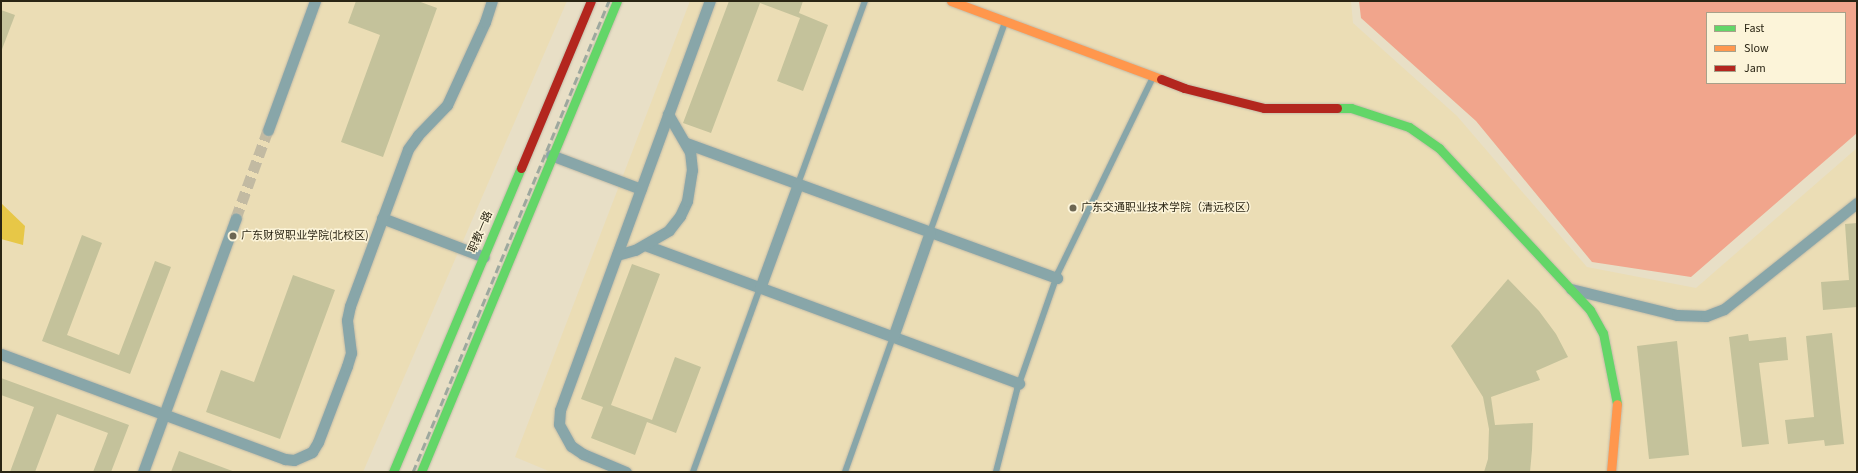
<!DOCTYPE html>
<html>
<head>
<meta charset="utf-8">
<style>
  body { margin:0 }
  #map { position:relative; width:1858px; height:473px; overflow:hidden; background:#e8dfc6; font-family:"Source Sans 3","Noto Sans SC",sans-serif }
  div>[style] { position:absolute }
  .built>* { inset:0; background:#ebddb5 }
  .forest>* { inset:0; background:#f1a58c }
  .water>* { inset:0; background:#e7c747 }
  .building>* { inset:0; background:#c4c29b }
  .street-tunnel>* { height:11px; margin-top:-5.5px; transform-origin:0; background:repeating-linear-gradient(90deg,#c2baa2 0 11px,transparent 0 16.5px) }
  .roads { filter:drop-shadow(0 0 1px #c3bca8) drop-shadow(0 0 1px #c3bca8) }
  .lane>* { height:5.5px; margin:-2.75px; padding:0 2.75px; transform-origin:2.75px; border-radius:2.75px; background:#88a6a9 }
  .street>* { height:11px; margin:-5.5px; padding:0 5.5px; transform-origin:5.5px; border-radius:5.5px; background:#88a6a9 }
  .fast>* { height:9px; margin:-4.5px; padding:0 4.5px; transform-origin:4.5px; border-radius:4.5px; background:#63d668 }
  .slow>* { height:9px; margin:-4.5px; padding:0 4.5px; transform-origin:4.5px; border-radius:4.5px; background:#ff974d }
  .jam>* { height:9px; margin:-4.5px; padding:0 4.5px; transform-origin:4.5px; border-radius:4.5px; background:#b3261e }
  .rail>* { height:3px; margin-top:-1.5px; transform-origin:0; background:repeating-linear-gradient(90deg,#9da89e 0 8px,transparent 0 12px) }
  .dots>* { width:11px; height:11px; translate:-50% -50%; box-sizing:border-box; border:2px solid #fcf4d9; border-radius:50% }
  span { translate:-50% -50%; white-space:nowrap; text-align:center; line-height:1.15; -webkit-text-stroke:3px #fcf4d9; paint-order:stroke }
  .poi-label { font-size:11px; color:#2a2514 }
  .left { translate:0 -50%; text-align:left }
  .street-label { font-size:11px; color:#2a2514 }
  .frame { position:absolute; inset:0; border:2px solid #2a2514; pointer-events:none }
  .legend { position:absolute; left:1706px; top:12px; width:140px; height:72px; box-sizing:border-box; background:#fcf4d9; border:1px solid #a8a18a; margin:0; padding:5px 7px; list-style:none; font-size:12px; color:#2a2514 }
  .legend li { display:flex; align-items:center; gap:8px; height:20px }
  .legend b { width:20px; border:1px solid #a8a18a }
</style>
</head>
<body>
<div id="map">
  <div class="built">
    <div style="clip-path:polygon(1px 1px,567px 1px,363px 472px,1px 472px)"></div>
    <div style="clip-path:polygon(690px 1px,1351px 1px,1353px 23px,1457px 116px,1587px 267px,1696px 288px,1857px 148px,1857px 472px,551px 472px,515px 457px)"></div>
  </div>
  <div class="forest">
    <div style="clip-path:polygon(evenodd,1359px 1px,1857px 1px,1857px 133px,1691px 277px,1592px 262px,1476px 121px,1361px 18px,1359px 1px,1707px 13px,1845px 13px,1845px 83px,1707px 83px,1707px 13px)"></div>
  </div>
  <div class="water">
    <div style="clip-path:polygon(1px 203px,25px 226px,23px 245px,1px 239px)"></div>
  </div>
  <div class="building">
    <div style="clip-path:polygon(356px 1px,418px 1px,437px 8px,383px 157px,341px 142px,380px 35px,348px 23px)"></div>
    <div style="clip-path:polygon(729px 1px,803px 1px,799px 13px,828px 25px,803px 91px,777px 81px,800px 18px,760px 3px,711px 133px,683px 123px)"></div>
    <div style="clip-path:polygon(1px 10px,15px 15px,1px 52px)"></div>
    <div style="clip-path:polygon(1857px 223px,1857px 307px,1823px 310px,1821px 282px,1849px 280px,1845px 224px)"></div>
    <div style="clip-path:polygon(82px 235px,102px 243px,67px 335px,119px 355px,155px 261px,171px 267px,130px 374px,42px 341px)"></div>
    <div style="clip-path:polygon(632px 264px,660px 274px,611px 405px,652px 420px,675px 357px,701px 367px,676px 433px,647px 422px,635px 455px,591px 438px,603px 407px,581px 399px)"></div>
    <div style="clip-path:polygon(293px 275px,335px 290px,280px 439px,206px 412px,221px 370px,254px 382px)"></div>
    <div style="clip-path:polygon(1508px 279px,1539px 311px,1556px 334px,1568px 357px,1536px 371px,1540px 380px,1491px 397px,1495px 425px,1533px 423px,1532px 450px,1530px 472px,1484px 472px,1488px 459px,1489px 429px,1483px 397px,1451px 346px)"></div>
    <div style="clip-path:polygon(1832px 333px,1844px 444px,1825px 446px,1824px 440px,1788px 444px,1785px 420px,1814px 417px,1806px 336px)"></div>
    <div style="clip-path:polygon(1748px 334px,1749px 341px,1786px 337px,1788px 360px,1759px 363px,1769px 444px,1742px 447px,1729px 337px)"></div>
    <div style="clip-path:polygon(1677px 341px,1689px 455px,1649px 459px,1637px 346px)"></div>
    <div style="clip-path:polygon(1px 378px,129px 425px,111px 472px,93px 472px,108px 433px,57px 414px,35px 472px,10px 472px,34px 407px,1px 395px)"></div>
    <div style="clip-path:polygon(179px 451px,235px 472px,171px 472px)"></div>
  </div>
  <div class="street-tunnel">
    <div style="left:236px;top:218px;width:94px;rotate:-70deg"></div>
  </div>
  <div class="roads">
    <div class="lane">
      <div style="left:798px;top:184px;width:195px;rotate:-69.9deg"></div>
      <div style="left:930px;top:232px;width:222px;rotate:-70.3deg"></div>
      <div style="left:693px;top:472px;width:196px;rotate:-70deg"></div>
      <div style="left:845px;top:472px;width:143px;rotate:-70.4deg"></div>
      <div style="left:996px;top:472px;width:85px;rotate:-75.6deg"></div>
      <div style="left:1017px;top:390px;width:124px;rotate:-70.7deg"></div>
      <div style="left:1058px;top:273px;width:218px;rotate:-64.1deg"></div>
    </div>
    <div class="street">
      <div style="left:268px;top:130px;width:137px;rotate:-70deg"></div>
      <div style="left:686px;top:143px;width:395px;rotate:20deg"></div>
      <div style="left:551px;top:155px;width:96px;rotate:20.7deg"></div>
      <div style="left:382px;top:218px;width:109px;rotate:20.9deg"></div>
      <div style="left:645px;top:245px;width:399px;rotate:20.3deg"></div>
      <div style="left:617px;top:255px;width:19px;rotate:-16deg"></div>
      <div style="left:635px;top:250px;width:39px;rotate:-30deg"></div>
      <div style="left:669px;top:230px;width:18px;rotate:-52deg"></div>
      <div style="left:680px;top:216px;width:17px;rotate:-65deg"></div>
      <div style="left:687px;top:201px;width:31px;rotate:-81deg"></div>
      <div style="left:692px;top:170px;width:18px;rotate:-96deg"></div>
      <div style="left:690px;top:152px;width:44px;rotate:-120.1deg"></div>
      <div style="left:760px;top:288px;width:111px;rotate:-69.9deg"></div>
      <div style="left:1571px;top:289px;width:109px;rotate:13.8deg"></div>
      <div style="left:1677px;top:315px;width:29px;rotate:2deg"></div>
      <div style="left:1706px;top:316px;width:19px;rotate:-21deg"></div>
      <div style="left:1724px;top:309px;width:170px;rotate:-38.6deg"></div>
      <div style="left:893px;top:337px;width:111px;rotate:-70.6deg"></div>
      <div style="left:1px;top:354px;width:303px;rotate:20.3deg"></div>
      <div style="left:285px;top:459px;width:9px;rotate:6deg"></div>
      <div style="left:294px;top:460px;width:20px;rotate:-24deg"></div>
      <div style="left:312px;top:452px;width:12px;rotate:-59deg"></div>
      <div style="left:318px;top:442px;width:81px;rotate:-69.1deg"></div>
      <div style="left:347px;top:366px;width:14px;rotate:-73deg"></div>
      <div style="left:351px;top:353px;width:33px;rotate:-97deg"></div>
      <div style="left:347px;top:320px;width:14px;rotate:-78deg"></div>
      <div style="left:350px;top:306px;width:167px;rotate:-69.7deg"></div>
      <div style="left:408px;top:149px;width:17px;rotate:-54deg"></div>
      <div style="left:418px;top:135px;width:42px;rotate:-46deg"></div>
      <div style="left:447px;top:105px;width:91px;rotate:-65.4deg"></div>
      <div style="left:485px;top:22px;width:22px;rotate:-72deg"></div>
      <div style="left:143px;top:472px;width:270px;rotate:-69.9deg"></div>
      <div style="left:626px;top:472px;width:47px;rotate:-157.3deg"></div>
      <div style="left:583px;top:454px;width:14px;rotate:-146deg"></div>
      <div style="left:571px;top:446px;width:25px;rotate:-119deg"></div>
      <div style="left:559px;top:424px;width:14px;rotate:-86deg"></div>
      <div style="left:560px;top:410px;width:436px;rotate:-69.9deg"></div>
    </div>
    <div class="fast">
      <div style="left:1337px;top:108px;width:14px"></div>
      <div style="left:1351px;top:108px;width:61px;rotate:18.1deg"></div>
      <div style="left:1409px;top:127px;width:37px;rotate:35deg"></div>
      <div style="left:1439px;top:148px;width:221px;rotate:47deg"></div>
      <div style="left:1590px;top:310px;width:26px;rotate:61deg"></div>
      <div style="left:1603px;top:333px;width:72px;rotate:78.8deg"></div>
      <div style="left:393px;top:472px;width:330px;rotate:-67.2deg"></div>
      <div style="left:421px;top:472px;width:510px;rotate:-67.41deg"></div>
    </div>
    <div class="slow">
      <div style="left:951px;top:1px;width:224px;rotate:20.4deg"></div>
      <div style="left:1611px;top:472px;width:68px;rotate:-85deg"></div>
    </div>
    <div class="jam">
      <div style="left:1161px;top:79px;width:25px;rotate:21deg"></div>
      <div style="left:1184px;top:88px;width:82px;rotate:14deg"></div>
      <div style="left:1264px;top:108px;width:73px"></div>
      <div style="left:521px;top:168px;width:181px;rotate:-67.3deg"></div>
    </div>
  </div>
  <div class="rail">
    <div style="left:413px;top:472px;width:510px;rotate:-67.41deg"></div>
  </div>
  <div class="dots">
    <div style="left:1073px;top:208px;background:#6c6652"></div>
    <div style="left:233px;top:236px;background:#6c6652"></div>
  </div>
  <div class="poi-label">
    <span class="left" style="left:1081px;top:208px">广东交通职业技术学院（清远校区）</span>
    <span class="left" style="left:241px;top:236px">广东财贸职业学院(北校区)</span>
  </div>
  <div class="street-label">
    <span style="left:481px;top:232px;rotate:-67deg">职教一路</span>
  </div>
  <div class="frame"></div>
  <ul class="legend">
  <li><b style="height:5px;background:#63d668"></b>Fast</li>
  <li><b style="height:5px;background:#ff974d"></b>Slow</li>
  <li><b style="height:5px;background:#b3261e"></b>Jam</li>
  </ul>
</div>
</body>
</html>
